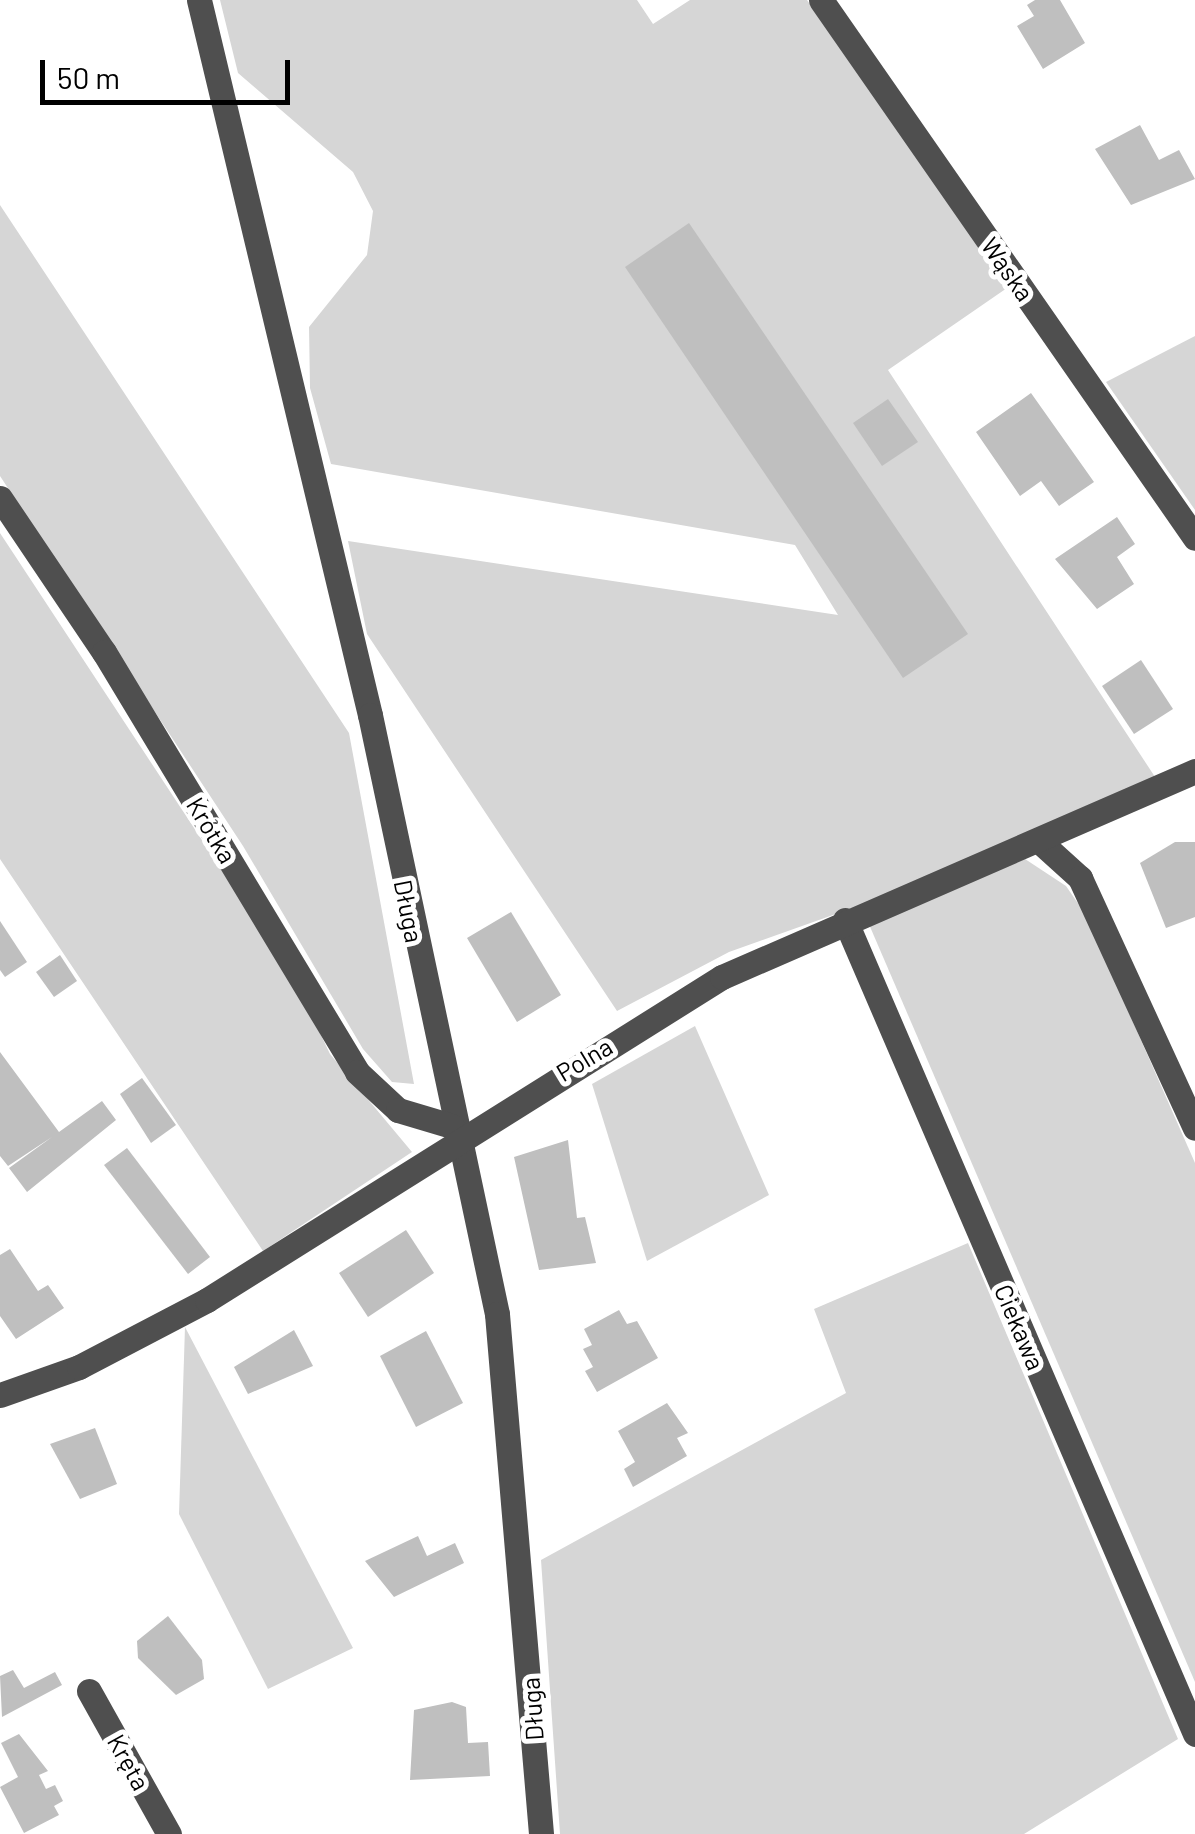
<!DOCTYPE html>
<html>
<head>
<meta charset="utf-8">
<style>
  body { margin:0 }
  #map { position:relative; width:1195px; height:1834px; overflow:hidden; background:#fff; font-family:Barlow,sans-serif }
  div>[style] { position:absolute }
  .green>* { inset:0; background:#d6d6d6 }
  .building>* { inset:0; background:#bfbfbf }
  .minor>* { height:25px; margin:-12.5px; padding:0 12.5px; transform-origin:12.5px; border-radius:12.5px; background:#4f4f4f }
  span { translate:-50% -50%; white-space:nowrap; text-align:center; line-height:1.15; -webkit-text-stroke:10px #fff; paint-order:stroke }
  .street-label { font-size:25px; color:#000 }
  .scale { position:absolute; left:40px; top:60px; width:250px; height:45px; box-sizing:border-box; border:5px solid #000; border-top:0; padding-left:12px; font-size:30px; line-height:35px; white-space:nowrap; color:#000; -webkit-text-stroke:8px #fff; paint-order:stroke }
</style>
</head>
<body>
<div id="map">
  <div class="green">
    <div style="clip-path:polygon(220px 0,637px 0,653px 24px,690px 0,807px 0,1007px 288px,888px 370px,1157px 780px,906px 889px,729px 952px,617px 1011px,367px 634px,348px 541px,838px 615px,795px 545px,331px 464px,310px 388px,309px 327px,367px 255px,373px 211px,353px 172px,238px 73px)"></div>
    <div style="clip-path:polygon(0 205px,349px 733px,414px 1084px,392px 1082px,363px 1049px,243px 846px,0 476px)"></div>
    <div style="clip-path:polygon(1195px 336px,1195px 510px,1106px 382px)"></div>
    <div style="clip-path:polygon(0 533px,296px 983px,330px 1054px,412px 1152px,263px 1251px,0 859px)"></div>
    <div style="clip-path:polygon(1025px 859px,1066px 886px,1086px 915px,1195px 1163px,1195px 1682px,868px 922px)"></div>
    <div style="clip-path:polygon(695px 1026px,769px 1195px,647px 1261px,592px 1084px)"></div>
    <div style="clip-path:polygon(968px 1243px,1178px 1739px,1024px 1834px,560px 1834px,541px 1560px,846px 1393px,814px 1309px)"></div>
    <div style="clip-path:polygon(185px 1327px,353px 1648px,268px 1689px,179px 1514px)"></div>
  </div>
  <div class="building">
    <div style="clip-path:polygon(1035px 0,1060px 0,1085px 43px,1043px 69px,1017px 26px,1034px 16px,1027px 5px)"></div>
    <div style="clip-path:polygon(1140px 125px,1159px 160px,1179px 150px,1195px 179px,1131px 205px,1095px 149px)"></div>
    <div style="clip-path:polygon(689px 223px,968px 634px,903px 678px,625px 267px)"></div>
    <div style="clip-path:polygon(1031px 393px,1094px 482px,1059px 506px,1041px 481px,1020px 496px,976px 432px)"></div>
    <div style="clip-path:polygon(888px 399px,918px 442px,882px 466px,853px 423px)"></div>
    <div style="clip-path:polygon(1117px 517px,1135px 544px,1117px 557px,1134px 584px,1097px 609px,1055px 559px)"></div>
    <div style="clip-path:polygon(1141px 660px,1173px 709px,1134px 734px,1102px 686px)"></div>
    <div style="clip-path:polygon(1175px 842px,1195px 842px,1195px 917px,1166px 928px,1140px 863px)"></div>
    <div style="clip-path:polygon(511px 912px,561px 995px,517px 1022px,467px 938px)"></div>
    <div style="clip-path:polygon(0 921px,27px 962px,5px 977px,0 970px)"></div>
    <div style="clip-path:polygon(60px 955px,77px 981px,54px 997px,36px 972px)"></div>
    <div style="clip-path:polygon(0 1052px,59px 1132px,102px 1101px,116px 1120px,27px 1192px,9px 1168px,52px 1137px,8px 1166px,0 1156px)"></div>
    <div style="clip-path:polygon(142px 1078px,176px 1125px,151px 1143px,120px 1094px)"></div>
    <div style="clip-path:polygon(568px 1140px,577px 1218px,585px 1217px,596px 1263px,539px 1270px,514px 1157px)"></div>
    <div style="clip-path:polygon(127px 1148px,210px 1257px,188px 1274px,104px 1165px)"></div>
    <div style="clip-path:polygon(406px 1230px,434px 1273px,368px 1317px,339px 1273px)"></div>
    <div style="clip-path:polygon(10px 1249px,38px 1291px,48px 1285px,64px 1308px,16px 1339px,0 1316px,0 1255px)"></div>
    <div style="clip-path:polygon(619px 1310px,627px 1324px,637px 1321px,658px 1358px,597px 1392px,585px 1371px,593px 1367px,583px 1349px,592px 1345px,584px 1329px)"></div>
    <div style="clip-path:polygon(294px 1330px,313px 1366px,248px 1394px,234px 1367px)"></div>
    <div style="clip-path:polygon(426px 1331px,463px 1403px,416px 1427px,380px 1356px)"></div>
    <div style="clip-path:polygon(667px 1403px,688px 1433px,677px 1438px,687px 1456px,633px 1487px,624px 1469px,635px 1462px,618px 1431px)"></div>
    <div style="clip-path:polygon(95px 1428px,117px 1484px,80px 1499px,50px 1444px)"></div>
    <div style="clip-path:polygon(418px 1536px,427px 1556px,455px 1543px,464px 1563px,394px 1597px,365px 1561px)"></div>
    <div style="clip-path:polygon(168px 1616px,202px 1660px,204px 1679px,176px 1695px,138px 1658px,137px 1641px)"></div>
    <div style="clip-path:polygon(13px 1670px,24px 1688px,55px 1672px,62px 1685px,2px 1717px,0 1676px)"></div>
    <div style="clip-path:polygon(452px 1702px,466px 1707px,468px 1743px,488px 1742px,490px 1776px,410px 1780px,414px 1710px)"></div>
    <div style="clip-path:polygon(19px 1734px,48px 1771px,39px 1775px,46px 1789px,55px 1785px,63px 1801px,54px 1806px,59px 1815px,24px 1833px,0 1787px,18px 1777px,1px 1743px)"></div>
  </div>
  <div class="minor">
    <div style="left:199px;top:0;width:735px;rotate:76.55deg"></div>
    <div style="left:370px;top:715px;width:612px;rotate:78.03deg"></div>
    <div style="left:497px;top:1314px;width:522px;rotate:85.16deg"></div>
    <div style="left:821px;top:0;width:655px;rotate:55.19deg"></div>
    <div style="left:0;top:498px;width:186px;rotate:56deg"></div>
    <div style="left:104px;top:652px;width:490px;rotate:58.9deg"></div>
    <div style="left:357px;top:1072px;width:56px;rotate:42.8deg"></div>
    <div style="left:398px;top:1110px;width:56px;rotate:16.5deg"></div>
    <div style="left:1038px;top:840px;width:57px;rotate:42.1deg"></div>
    <div style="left:1080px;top:878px;width:275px;rotate:65.3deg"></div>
    <div style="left:845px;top:920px;width:886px;rotate:66.73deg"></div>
    <div style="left:0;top:1395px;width:84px;rotate:-19.5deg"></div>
    <div style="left:79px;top:1367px;width:144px;rotate:-27.6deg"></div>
    <div style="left:207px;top:1300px;width:608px;rotate:-32.1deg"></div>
    <div style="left:722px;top:977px;width:516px;rotate:-23.53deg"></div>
    <div style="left:89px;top:1691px;width:164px;rotate:60.8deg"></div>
  </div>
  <div class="street-label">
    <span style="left:1008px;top:269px;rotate:55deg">Wąska</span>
    <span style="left:212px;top:830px;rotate:59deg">Krótka</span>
    <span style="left:409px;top:911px;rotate:79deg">Długa</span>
    <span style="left:584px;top:1059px;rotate:-31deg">Polna</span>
    <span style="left:1020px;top:1327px;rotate:67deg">Ciekawa</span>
    <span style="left:532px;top:1709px;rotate:-94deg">Długa</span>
    <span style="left:129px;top:1762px;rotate:61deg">Kręta</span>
  </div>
  <div class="scale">50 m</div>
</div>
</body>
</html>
